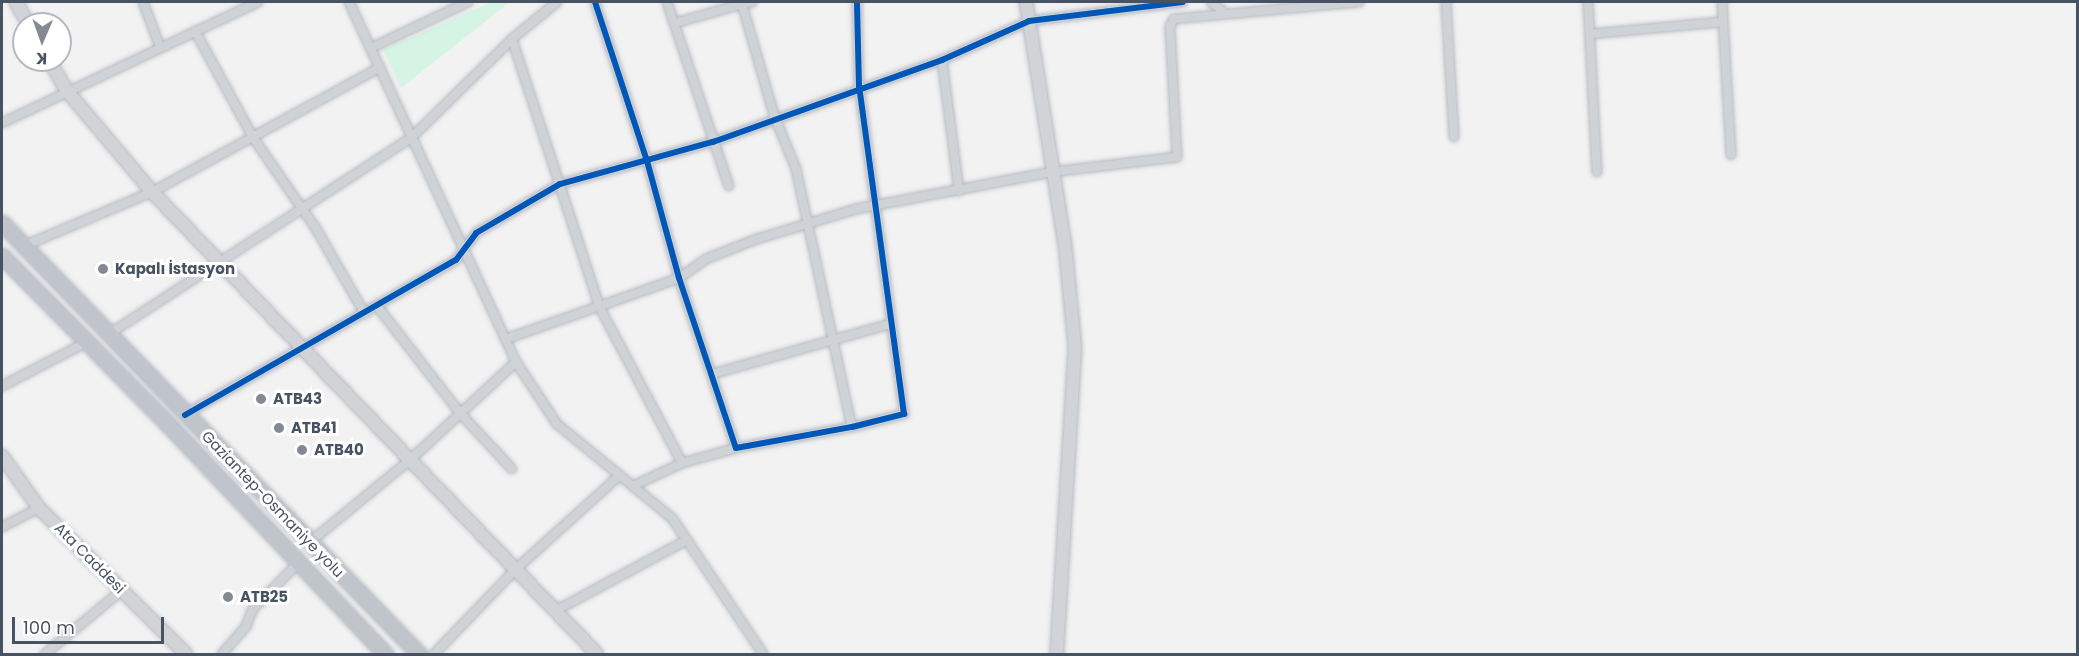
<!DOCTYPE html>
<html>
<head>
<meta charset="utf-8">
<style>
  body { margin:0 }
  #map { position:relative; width:2079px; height:656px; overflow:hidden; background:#f3f2f2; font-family:Poppins,sans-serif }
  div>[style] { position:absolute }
  .green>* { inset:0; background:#d5f4e4 }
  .roads { filter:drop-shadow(0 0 2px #b6bbc3) drop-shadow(0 0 2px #b6bbc3) }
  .street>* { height:8px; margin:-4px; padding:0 4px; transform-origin:4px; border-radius:4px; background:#d0d3d6 }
  .secondary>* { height:12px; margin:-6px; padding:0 6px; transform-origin:6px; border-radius:6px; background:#d1d3d7 }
  .highway>* { height:15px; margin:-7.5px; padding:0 7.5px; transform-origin:7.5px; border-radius:7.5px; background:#c0c4cb }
  .cycleway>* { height:6px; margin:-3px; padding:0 3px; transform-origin:3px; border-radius:3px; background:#0057b8 }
  .dots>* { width:16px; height:16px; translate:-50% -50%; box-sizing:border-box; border:3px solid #fff; border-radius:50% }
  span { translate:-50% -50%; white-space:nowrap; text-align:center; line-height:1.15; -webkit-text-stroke:6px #fff; paint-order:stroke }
  .poi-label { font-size:15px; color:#475262; font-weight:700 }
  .left { translate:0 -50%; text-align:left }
  .street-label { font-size:15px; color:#475262 }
  .frame { position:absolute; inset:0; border:3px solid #475262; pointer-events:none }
  .north { position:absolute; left:12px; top:12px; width:60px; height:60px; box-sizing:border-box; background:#fff; border:2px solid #b5bac0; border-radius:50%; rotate:182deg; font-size:16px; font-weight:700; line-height:24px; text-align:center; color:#475262 }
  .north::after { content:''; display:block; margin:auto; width:21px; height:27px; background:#838a94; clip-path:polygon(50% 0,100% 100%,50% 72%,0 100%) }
  .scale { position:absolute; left:12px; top:617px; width:152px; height:27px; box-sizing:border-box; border:3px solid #475262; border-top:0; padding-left:8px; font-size:18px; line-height:21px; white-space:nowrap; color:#475262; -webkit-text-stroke:4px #fff; paint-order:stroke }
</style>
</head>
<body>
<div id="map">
  <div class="green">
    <div style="clip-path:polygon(491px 2px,510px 2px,401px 88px,383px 50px)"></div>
  </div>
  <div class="roads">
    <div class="street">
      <div style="left:143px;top:2px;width:48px;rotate:69.3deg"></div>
      <div style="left:349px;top:2px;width:397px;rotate:65.1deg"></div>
      <div style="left:516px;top:362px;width:74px;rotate:56.5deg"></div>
      <div style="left:557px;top:424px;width:149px;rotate:39.3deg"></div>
      <div style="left:672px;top:518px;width:164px;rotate:56.2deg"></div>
      <div style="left:595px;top:2px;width:167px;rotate:71.9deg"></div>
      <div style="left:647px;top:161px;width:121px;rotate:74.7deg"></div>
      <div style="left:679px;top:278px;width:179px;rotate:71.5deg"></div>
      <div style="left:736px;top:448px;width:118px;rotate:-10.3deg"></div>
      <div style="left:852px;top:427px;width:54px;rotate:-14deg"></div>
      <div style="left:904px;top:414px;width:331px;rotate:-97.8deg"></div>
      <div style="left:859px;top:86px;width:84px;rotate:-91.4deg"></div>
      <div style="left:667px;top:2px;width:194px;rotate:71.4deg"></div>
      <div style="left:752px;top:2px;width:10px;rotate:169deg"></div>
      <div style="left:742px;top:4px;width:119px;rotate:73.9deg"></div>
      <div style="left:775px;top:118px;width:55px;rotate:67.6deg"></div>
      <div style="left:796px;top:169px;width:264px;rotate:77.8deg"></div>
      <div style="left:1211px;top:2px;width:16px;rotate:38deg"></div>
      <div style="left:1446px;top:2px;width:135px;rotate:86.6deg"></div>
      <div style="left:1588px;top:2px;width:170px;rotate:87deg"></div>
      <div style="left:1722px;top:2px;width:153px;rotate:86.6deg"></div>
      <div style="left:675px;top:23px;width:70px;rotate:-15.8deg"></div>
      <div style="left:195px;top:31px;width:123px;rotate:61.4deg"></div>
      <div style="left:254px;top:139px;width:107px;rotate:55.3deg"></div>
      <div style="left:315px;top:227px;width:100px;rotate:60.1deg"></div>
      <div style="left:1590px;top:34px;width:133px;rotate:-5.2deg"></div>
      <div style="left:512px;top:39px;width:283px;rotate:71.9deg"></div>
      <div style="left:600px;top:308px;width:175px;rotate:62.1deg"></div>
      <div style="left:371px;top:48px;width:107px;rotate:-25.4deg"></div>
      <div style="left:942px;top:60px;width:132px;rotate:82.6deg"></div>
      <div style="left:2px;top:123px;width:283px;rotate:-25.3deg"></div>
      <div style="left:24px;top:246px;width:139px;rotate:-22.9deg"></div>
      <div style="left:152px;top:192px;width:260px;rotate:-28.7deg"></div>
      <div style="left:377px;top:306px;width:135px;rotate:52.2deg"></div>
      <div style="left:460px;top:413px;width:76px;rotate:47.1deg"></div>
      <div style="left:109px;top:334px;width:361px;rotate:-33deg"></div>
      <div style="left:412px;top:137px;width:140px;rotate:-44.4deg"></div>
      <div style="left:512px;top:39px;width:58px;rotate:-39.4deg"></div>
      <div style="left:506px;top:339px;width:183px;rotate:-19.4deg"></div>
      <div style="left:679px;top:278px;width:33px;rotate:-35deg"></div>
      <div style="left:706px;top:259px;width:52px;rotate:-21.6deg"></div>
      <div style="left:754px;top:240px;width:107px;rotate:-16.9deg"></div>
      <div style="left:856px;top:209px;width:199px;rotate:-10.7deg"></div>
      <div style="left:1052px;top:172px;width:126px;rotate:-6.8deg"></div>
      <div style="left:1177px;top:157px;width:131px;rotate:-93.1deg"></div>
      <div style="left:1170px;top:26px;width:8px;rotate:-60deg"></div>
      <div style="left:1174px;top:19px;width:186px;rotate:-5.3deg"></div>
      <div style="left:712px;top:374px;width:185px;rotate:-15.7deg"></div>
      <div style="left:2px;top:386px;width:96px;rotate:-27.4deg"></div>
      <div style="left:186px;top:414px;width:311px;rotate:-29.7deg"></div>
      <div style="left:456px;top:260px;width:34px;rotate:-53deg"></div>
      <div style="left:476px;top:233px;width:97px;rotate:-30.3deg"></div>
      <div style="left:560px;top:184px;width:159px;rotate:-15.4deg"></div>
      <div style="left:713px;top:142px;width:243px;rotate:-19.7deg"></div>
      <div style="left:942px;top:60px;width:95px;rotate:-24.1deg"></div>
      <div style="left:1029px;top:21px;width:155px;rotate:-7deg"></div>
      <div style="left:633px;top:486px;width:54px;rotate:-25.1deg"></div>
      <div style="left:682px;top:463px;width:56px;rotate:-15.5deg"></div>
      <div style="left:2px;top:527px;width:42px;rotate:-27.2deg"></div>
      <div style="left:310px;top:542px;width:129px;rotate:-39.4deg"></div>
      <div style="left:410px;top:460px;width:144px;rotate:-42.8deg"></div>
      <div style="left:555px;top:611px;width:150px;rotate:-28.3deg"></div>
      <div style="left:45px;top:654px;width:100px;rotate:-39.7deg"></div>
      <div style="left:222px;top:654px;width:37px;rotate:-49deg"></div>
      <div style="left:246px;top:626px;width:18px;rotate:-68deg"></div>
      <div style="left:253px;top:609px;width:63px;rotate:-45.6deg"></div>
      <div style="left:434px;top:654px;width:118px;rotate:-46deg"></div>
      <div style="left:516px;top:569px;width:140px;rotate:-42.1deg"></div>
    </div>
    <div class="secondary">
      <div style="left:16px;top:2px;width:25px;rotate:61deg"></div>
      <div style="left:1026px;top:2px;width:246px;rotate:80.9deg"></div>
      <div style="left:1065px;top:245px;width:102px;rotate:84.4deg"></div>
      <div style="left:1075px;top:347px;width:308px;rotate:93.4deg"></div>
      <div style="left:49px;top:60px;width:36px;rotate:60deg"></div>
      <div style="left:67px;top:91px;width:132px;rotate:49.9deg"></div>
      <div style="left:152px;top:192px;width:641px;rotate:46.07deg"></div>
      <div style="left:2px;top:456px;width:64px;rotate:54.6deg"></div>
      <div style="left:39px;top:508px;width:207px;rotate:44.8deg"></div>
    </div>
    <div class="highway">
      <div style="left:2px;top:223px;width:600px;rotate:45.95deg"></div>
      <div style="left:2px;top:256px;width:228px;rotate:45.4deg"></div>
      <div style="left:162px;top:418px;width:325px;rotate:46.6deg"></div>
    </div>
  </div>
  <div class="cycleway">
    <div style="left:595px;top:2px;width:167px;rotate:71.9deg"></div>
    <div style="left:647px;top:161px;width:121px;rotate:74.7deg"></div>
    <div style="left:679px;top:278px;width:179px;rotate:71.5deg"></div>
    <div style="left:736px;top:448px;width:118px;rotate:-10.3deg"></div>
    <div style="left:852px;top:427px;width:54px;rotate:-14deg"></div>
    <div style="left:904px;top:414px;width:331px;rotate:-97.8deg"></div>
    <div style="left:859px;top:86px;width:84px;rotate:-91.4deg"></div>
    <div style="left:185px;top:415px;width:312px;rotate:-29.8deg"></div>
    <div style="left:456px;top:260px;width:34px;rotate:-53deg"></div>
    <div style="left:476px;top:233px;width:97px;rotate:-30.3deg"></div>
    <div style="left:560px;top:184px;width:159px;rotate:-15.4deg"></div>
    <div style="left:713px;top:142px;width:243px;rotate:-19.7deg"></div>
    <div style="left:942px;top:60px;width:95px;rotate:-24.1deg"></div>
    <div style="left:1029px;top:21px;width:155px;rotate:-7deg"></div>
  </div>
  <div class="dots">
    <div style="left:103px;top:269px;background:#838a94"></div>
    <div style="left:261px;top:399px;background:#838a94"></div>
    <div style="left:279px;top:428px;background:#838a94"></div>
    <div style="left:302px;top:450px;background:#838a94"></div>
    <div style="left:228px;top:597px;background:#838a94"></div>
  </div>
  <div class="poi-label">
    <span class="left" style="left:115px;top:269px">Kapalı İstasyon</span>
    <span class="left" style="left:273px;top:399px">ATB43</span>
    <span class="left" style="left:291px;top:428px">ATB41</span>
    <span class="left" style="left:314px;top:450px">ATB40</span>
    <span class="left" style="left:240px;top:597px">ATB25</span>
  </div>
  <div class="street-label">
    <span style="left:273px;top:504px;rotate:46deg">Gaziantep-Osmaniye yolu</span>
    <span style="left:90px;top:558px;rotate:45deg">Ata Caddesi</span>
  </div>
  <div class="frame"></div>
  <div class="north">K</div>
  <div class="scale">100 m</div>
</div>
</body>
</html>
